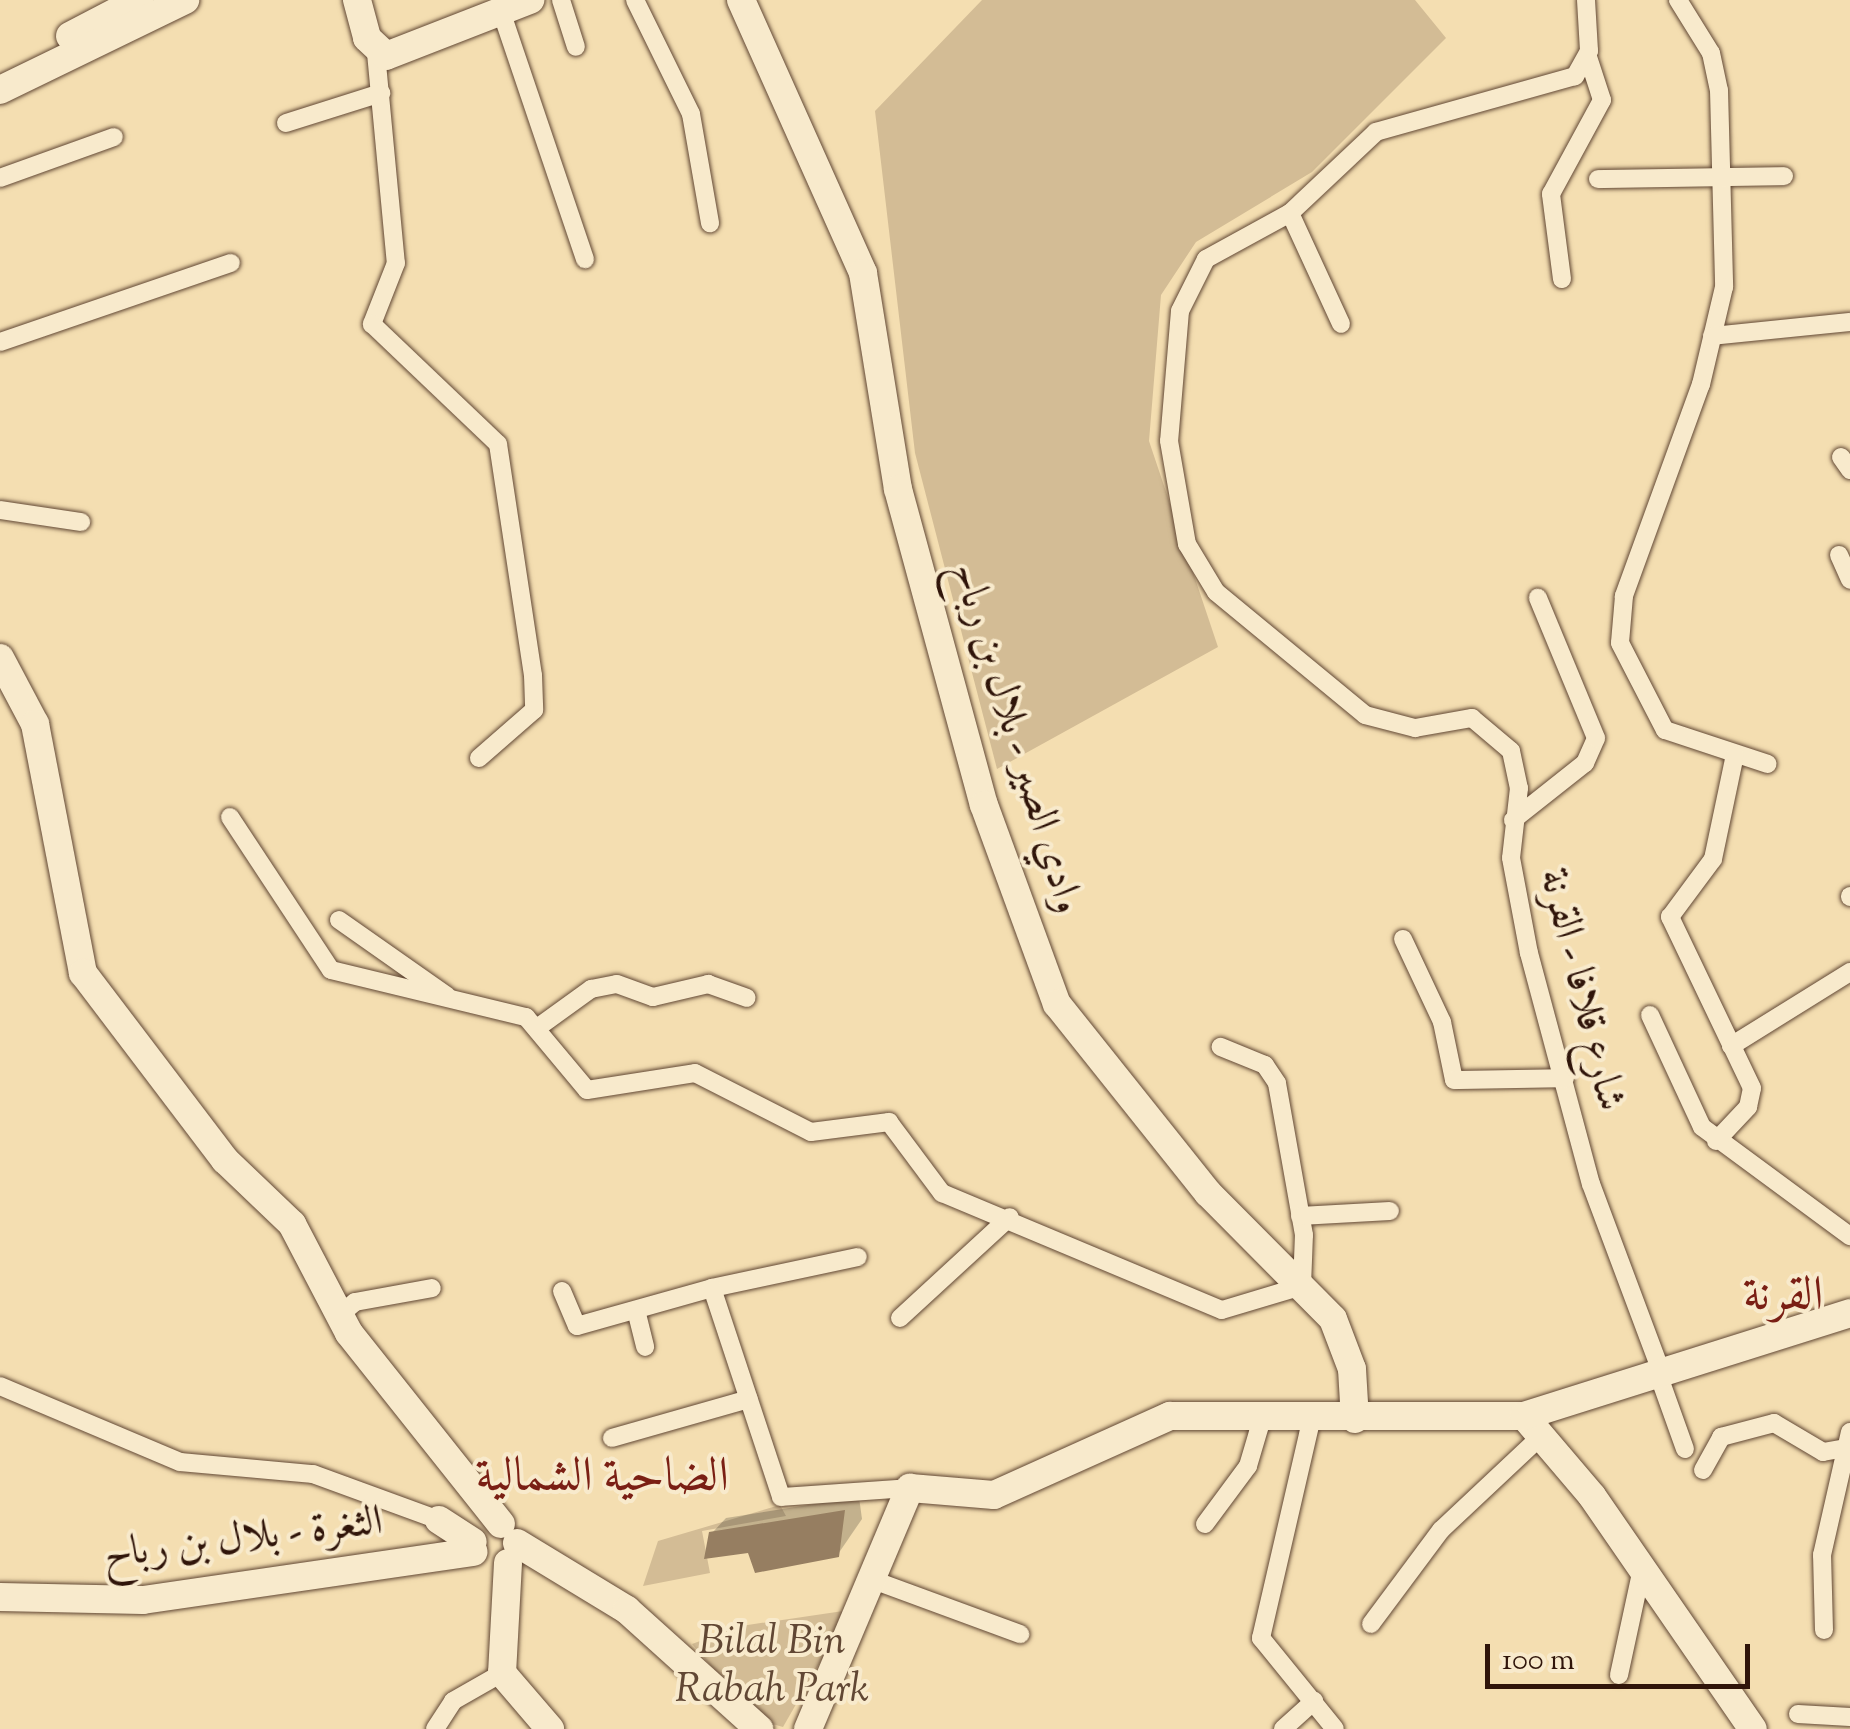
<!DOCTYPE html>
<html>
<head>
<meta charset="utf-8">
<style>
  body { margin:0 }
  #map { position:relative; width:1850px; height:1729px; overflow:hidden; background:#f4deb1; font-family:"Sorts Mill Goudy",Amiri,serif }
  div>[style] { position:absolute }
  .green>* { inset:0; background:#d3bc95 }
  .shadow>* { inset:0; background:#0003 }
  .building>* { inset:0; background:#967e61 }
  .roads { filter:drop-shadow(0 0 2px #614734) drop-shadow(0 0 2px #614734) }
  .street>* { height:18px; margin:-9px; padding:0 9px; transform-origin:9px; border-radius:9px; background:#f8eacc }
  .secondary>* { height:28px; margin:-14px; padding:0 14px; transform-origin:14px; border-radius:14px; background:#f8eacc }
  span { translate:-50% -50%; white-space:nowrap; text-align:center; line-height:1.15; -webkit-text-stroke:8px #f8eacc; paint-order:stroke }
  .street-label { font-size:42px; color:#30150a }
  .park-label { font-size:42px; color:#614734; font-style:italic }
  .quarter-label { font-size:48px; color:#7a1f14 }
  .scale { position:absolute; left:1485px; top:1644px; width:265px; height:45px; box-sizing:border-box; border:5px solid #30150a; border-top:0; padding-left:12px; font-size:30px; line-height:35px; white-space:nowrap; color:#30150a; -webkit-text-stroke:8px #f8eacc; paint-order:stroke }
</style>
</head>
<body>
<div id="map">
  <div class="green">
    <div style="clip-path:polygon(982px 0,1415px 0,1446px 38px,1312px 172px,1196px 242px,1161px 295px,1149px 441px,1218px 647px,997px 769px,915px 453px,875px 111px)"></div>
    <div style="clip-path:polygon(780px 1505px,786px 1516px,702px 1531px,710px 1573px,643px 1586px,658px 1541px)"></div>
    <div style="clip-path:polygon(850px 1610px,783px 1727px,758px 1720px,692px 1644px,741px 1626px)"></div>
  </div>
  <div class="shadow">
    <div style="clip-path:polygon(859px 1497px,862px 1519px,838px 1554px,750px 1550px,712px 1533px,726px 1518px)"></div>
  </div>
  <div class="building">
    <div style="clip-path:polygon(845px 1510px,839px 1557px,755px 1573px,748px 1553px,704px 1559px,709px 1532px)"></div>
  </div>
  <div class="roads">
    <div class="street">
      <div style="left:561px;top:0;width:49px;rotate:72.3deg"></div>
      <div style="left:635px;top:0;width:127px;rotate:63.8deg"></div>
      <div style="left:691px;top:114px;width:111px;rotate:80.1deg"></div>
      <div style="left:1586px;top:0;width:51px;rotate:86.6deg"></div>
      <div style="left:1589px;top:51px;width:29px;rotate:119deg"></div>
      <div style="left:1575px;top:76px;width:207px;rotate:164.3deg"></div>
      <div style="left:1376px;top:132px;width:118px;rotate:136.7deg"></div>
      <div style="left:1290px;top:213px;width:96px;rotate:151.3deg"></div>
      <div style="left:1206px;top:259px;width:58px;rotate:116.6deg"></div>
      <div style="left:1180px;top:311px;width:130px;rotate:94.8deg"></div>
      <div style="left:1169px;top:441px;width:105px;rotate:80.1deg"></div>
      <div style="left:1187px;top:544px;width:56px;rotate:58.9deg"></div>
      <div style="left:1216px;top:592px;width:193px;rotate:39.5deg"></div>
      <div style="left:1365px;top:715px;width:52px;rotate:14.6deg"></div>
      <div style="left:1415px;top:728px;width:58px;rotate:-10deg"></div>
      <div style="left:1472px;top:718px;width:51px;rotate:40.2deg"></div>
      <div style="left:1511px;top:751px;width:38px;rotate:78deg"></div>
      <div style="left:1519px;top:788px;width:70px;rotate:96.5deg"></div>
      <div style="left:1511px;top:858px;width:97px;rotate:79.3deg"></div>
      <div style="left:1529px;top:953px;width:239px;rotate:75deg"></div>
      <div style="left:1591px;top:1184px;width:194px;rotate:69.5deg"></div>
      <div style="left:1678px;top:0;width:62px;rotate:58.1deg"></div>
      <div style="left:1711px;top:53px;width:38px;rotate:78deg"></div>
      <div style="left:1719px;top:90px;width:197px;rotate:88.5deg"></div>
      <div style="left:1724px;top:287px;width:100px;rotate:103.3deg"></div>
      <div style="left:1701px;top:384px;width:226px;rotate:110deg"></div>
      <div style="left:1624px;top:596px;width:47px;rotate:94.9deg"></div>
      <div style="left:1620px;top:643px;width:98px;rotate:62.7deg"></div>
      <div style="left:1665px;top:730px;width:108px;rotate:18.3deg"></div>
      <div style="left:502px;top:14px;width:259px;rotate:71.3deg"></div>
      <div style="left:376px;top:53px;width:211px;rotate:84.6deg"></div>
      <div style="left:396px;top:263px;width:66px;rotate:111.5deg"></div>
      <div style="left:372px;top:324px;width:174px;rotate:43.6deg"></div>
      <div style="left:498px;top:444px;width:234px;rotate:81.4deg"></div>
      <div style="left:533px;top:675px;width:35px;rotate:88deg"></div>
      <div style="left:534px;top:710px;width:73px;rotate:138.9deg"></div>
      <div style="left:286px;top:123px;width:100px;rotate:-17.5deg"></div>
      <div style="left:0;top:178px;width:121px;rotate:-19.8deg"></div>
      <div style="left:1598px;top:179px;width:186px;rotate:-0.9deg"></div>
      <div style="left:1290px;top:213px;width:122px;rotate:65.3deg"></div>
      <div style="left:1562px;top:279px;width:86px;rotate:-97.4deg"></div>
      <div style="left:1551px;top:194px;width:107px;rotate:-61.5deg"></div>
      <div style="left:1602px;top:100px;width:45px;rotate:-108deg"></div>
      <div style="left:1712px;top:336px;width:139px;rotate:-5.8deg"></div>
      <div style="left:0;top:342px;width:244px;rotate:-18.9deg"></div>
      <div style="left:1841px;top:457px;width:16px;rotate:55deg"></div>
      <div style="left:0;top:510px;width:82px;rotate:8.4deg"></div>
      <div style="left:1839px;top:555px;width:27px;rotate:66deg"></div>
      <div style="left:230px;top:817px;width:183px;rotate:56.6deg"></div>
      <div style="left:331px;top:970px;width:201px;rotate:13.6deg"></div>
      <div style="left:526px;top:1017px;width:95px;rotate:50.1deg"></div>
      <div style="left:587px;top:1090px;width:109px;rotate:-8.9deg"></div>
      <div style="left:695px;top:1073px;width:130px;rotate:27deg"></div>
      <div style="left:811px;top:1132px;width:79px;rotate:-7.3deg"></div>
      <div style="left:889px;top:1122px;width:89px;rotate:53.3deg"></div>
      <div style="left:942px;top:1193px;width:303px;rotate:22.7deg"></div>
      <div style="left:1222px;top:1310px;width:84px;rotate:-16.7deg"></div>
      <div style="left:1302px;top:1286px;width:51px;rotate:-87.8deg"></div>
      <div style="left:1304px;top:1235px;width:154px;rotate:-100.1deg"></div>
      <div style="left:1277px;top:1083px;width:22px;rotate:-124deg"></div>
      <div style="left:1265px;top:1065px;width:48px;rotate:-157.8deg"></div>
      <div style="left:1513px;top:820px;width:92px;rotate:-38.4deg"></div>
      <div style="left:1585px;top:763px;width:27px;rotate:-66deg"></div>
      <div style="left:1596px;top:738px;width:152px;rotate:-112.5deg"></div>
      <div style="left:1850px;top:896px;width:1px;rotate:90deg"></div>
      <div style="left:339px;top:920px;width:132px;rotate:35.1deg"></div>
      <div style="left:1403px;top:939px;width:92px;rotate:64.8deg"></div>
      <div style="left:1442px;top:1022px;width:59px;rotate:78.3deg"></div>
      <div style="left:1454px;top:1080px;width:111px;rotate:-1deg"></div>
      <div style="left:1650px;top:1015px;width:123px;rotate:65.1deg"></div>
      <div style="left:1702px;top:1127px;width:184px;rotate:36.4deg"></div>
      <div style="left:537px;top:1028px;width:67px;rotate:-35.8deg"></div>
      <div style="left:591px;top:989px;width:26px;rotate:-11deg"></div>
      <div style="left:617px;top:984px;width:38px;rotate:20deg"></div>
      <div style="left:653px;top:997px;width:57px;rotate:-13.3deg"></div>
      <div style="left:708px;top:984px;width:41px;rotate:19.7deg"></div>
      <div style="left:1731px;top:1046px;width:140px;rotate:-31.9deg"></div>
      <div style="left:1716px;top:1141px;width:47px;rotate:-46.7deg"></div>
      <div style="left:1748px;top:1107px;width:19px;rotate:-78deg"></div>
      <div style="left:1752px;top:1088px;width:190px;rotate:-115.6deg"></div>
      <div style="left:1670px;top:917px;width:72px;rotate:-53.4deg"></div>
      <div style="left:1713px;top:859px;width:106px;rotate:-78.1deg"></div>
      <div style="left:1300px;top:1216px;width:90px;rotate:-3.2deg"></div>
      <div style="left:712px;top:1288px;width:149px;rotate:-12deg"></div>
      <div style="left:562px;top:1291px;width:38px;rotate:67deg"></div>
      <div style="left:577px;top:1326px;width:140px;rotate:-15.7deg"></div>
      <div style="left:712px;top:1288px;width:220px;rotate:71.7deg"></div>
      <div style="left:781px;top:1497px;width:129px;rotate:-4deg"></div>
      <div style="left:636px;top:1310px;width:38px;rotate:76deg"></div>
      <div style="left:340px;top:1315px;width:20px;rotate:-41deg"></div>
      <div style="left:355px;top:1302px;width:78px;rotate:-10.3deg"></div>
      <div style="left:900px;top:1318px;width:149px;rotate:-42.6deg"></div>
      <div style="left:1656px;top:1368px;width:86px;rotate:70.3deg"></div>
      <div style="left:0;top:1386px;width:195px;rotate:22.9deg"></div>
      <div style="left:180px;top:1462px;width:134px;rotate:5.2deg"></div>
      <div style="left:313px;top:1474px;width:134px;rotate:20.1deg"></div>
      <div style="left:1312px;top:1417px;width:227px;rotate:103deg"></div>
      <div style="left:1261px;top:1638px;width:117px;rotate:50.9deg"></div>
      <div style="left:612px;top:1438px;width:142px;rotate:-15.9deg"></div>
      <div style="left:1703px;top:1470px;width:38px;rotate:-61deg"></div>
      <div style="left:1721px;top:1437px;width:55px;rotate:-14.8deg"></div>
      <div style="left:1774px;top:1423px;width:57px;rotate:30.6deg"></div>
      <div style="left:1823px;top:1452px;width:23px;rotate:-10deg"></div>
      <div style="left:1205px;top:1524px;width:72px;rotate:-53.4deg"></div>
      <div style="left:1248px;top:1466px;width:56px;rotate:-73.5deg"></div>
      <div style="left:873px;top:1580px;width:157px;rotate:20.2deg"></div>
      <div style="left:1371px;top:1624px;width:117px;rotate:-53.3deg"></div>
      <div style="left:1441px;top:1530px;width:133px;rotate:-43.2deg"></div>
      <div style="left:1824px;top:1630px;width:75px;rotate:-91.5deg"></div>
      <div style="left:1822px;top:1555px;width:126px;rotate:-77.2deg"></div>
      <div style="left:1619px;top:1675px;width:108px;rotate:-77.8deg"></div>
      <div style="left:1798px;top:1714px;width:52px;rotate:3.3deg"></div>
      <div style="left:435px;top:1729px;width:33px;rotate:-57deg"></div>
      <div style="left:453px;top:1701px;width:56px;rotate:-29.7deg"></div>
      <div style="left:1283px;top:1729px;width:42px;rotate:-42.1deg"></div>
    </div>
    <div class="secondary">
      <div style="left:357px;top:0;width:39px;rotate:75deg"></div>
      <div style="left:367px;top:38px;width:26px;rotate:43deg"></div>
      <div style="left:386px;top:56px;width:155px;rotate:-21.3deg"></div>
      <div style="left:741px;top:0;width:299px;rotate:65.9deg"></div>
      <div style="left:863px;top:273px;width:219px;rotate:80.8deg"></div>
      <div style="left:898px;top:489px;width:327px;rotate:74.8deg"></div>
      <div style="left:984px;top:805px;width:212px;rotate:69.9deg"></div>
      <div style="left:1057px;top:1004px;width:242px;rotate:51.4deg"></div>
      <div style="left:1208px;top:1193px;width:177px;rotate:45.2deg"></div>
      <div style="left:1333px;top:1319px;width:53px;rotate:69.2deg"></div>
      <div style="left:1352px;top:1369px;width:50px;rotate:86.6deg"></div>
      <div style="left:70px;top:36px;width:78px;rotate:-27.6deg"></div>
      <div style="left:0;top:90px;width:206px;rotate:-25.9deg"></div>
      <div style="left:0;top:658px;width:75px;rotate:62.1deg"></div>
      <div style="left:35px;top:724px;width:254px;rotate:79.1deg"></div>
      <div style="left:83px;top:973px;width:235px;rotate:52.8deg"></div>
      <div style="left:225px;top:1160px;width:93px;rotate:43.7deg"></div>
      <div style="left:292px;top:1224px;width:123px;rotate:62.4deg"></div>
      <div style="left:349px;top:1333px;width:244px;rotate:51.5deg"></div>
      <div style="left:1524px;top:1416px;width:105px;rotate:49.6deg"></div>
      <div style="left:1592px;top:1496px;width:283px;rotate:55.4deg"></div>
      <div style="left:439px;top:1520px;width:40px;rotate:32.9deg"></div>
      <div style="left:517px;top:1543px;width:129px;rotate:31.3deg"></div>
      <div style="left:627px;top:1610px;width:178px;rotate:42deg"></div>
      <div style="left:508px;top:1563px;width:110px;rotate:93.1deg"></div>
      <div style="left:502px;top:1673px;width:74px;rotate:49.4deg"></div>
      <div style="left:0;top:1597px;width:143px;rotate:1.2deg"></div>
      <div style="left:143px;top:1600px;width:334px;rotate:-8.3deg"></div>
      <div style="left:808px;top:1729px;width:262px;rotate:-67.1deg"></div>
      <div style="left:910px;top:1488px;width:84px;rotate:4.8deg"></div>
      <div style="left:994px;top:1495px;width:193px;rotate:-24.2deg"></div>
      <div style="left:1170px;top:1416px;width:354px"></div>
      <div style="left:1524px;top:1416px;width:342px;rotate:-17.5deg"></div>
    </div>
  </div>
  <div class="street-label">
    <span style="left:1015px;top:738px;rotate:73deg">وادي الصير - بلال بن رباح</span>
    <span style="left:1580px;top:990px;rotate:76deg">شارع قلافا - القرنة</span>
    <span style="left:243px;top:1540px;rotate:-7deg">الثغرة - بلال بن رباح</span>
  </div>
  <div class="park-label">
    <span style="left:772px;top:1667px">Bilal Bin<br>Rabah Park</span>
  </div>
  <div class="quarter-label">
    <span style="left:1783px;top:1298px">القرنة</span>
    <span style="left:602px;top:1479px">الضاحية الشمالية</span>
  </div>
  <div class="scale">100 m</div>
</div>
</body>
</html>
